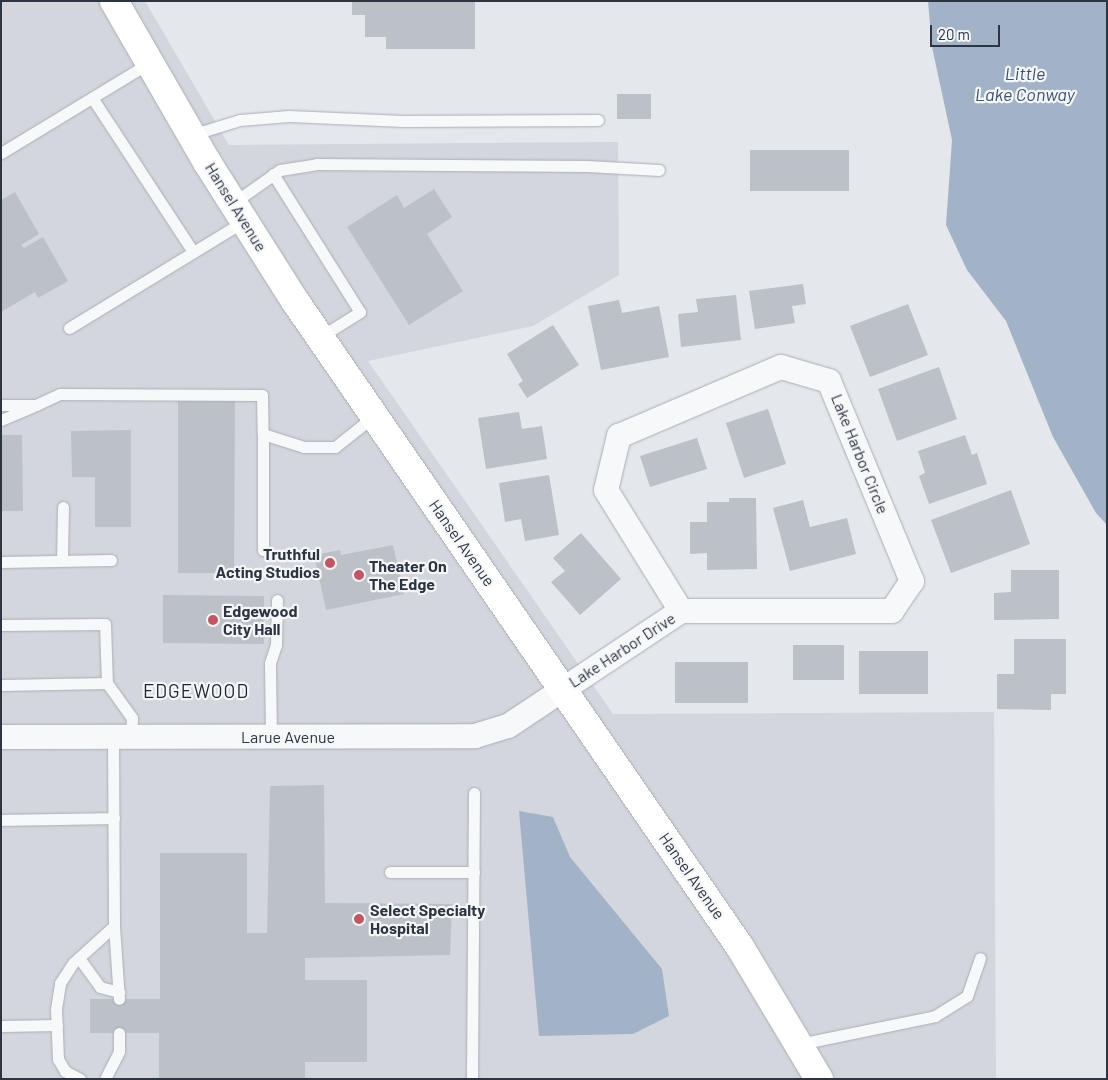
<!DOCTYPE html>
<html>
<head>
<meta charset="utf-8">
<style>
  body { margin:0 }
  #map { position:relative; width:1108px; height:1080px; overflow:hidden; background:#e4e7eb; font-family:Barlow,sans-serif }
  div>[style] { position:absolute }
  .built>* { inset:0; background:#d3d6dd }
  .water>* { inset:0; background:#a3b3c7 }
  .building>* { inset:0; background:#bcc0c7 }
  .roads { filter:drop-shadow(0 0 1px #a9aeb5) drop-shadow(0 0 1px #a9aeb5) }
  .lane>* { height:11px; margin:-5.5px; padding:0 5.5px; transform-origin:5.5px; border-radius:5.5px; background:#f7f8f9 }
  .street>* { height:24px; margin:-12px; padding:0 12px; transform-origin:12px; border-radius:12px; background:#f7f8f9 }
  .primary>* { height:28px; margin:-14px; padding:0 14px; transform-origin:14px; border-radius:14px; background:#fff }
  .dots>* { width:14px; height:14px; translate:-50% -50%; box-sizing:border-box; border:2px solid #f4f6f8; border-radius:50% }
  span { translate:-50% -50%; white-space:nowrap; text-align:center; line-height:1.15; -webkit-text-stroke:4.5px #f4f6f8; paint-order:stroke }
  .street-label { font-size:16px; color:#2d3442 }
  .poi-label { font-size:16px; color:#2d3442; font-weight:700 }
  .right { translate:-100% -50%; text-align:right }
  .left { translate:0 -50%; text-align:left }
  .water-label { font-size:18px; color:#3a5273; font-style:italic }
  .quarter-label { font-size:19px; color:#1f2533; letter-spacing:1px }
  .frame { position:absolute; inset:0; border:2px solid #2d3442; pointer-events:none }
  .scale { position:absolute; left:930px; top:25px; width:70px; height:22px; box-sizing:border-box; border:2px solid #2d3442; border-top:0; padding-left:6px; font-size:15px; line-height:18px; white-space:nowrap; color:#2d3442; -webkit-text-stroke:4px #f4f6f8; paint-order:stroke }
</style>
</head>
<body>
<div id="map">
  <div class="built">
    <div style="clip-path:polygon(1px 1px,145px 1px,229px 145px,618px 142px,619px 275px,533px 326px,368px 361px,613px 714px,994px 712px,996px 1079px,1px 1079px)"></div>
  </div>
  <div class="water">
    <div style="clip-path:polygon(928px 1px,1107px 1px,1107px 525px,1096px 513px,1053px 437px,1006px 321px,967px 270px,946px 225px,952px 140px,932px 47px)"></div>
    <div style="clip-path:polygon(519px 811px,553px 817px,570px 857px,662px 969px,669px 1016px,633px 1034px,539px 1036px)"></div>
  </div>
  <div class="building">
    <div style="clip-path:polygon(352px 1px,475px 1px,475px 49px,386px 49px,386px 37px,365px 37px,365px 15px,352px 15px)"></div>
    <div style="clip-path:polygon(617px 94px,651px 94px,651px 119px,617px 119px)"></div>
    <div style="clip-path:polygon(750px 150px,849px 150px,849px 191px,750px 191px)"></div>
    <div style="clip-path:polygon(434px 189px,452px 217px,427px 234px,463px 291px,409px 325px,347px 227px,397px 195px,404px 208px)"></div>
    <div style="clip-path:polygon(15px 192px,39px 234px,21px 245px,24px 248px,43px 237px,68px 281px,38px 298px,35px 292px,1px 312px,1px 200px)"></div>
    <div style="clip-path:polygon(803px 284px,806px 304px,792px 306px,795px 323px,755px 329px,749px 291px)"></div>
    <div style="clip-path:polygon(736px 295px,741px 340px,681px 347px,678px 314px,698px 312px,696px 299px)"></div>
    <div style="clip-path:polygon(619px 300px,622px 313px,659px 306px,669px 357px,601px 370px,588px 306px)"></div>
    <div style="clip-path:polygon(908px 304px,928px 355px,870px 377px,850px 326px)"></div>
    <div style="clip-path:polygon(553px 325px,579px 365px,527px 398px,518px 384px,523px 381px,507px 354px)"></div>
    <div style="clip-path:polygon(939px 367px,957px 419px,897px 441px,878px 389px)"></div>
    <div style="clip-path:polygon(178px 399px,235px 399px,234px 573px,178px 573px)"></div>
    <div style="clip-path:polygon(768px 409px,786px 464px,744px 478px,726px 423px)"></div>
    <div style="clip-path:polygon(519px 412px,522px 429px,542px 426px,547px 459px,486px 469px,478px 418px)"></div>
    <div style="clip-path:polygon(131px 430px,131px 527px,95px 527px,95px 477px,72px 477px,71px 431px)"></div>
    <div style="clip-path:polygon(1px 435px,22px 435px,23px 511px,1px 511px)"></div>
    <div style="clip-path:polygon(965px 435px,972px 455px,977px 453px,987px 484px,929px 504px,919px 476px,925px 473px,918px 451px)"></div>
    <div style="clip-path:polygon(697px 438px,707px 469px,650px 487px,640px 456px)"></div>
    <div style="clip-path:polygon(549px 475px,559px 535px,525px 541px,521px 519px,505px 522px,499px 483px)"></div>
    <div style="clip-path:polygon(1011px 490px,1030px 544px,951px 573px,931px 520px)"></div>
    <div style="clip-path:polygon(729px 498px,756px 498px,757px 569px,707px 570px,707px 553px,690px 554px,690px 522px,707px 522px,707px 502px,729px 502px)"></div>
    <div style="clip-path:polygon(803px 500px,810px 527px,847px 518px,856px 554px,790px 571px,773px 508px)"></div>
    <div style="clip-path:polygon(581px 533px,621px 579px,580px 615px,551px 582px,565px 571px,553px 558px)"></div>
    <div style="clip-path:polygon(393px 545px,404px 594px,326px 610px,314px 555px,340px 550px,341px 555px)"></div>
    <div style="clip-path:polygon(1011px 570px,1059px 570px,1059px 619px,994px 620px,994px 593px,1011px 592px)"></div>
    <div style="clip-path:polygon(163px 595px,264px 596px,264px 644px,163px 643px)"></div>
    <div style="clip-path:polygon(1014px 639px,1066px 639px,1066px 694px,1051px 694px,1051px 710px,997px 709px,997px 674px,1014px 674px)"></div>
    <div style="clip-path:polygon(793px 645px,844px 645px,844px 680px,793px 680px)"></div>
    <div style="clip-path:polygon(859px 651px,928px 651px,928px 694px,859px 694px)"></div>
    <div style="clip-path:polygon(675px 662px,748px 662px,748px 703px,675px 703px)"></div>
    <div style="clip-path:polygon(324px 785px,325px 903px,452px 904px,450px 955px,305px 958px,305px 980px,367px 980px,367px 1062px,305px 1062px,305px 1079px,159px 1079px,159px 1033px,90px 1033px,90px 999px,160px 999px,160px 853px,247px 853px,247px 933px,267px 933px,270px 786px)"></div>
  </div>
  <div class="roads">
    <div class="lane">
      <div style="left:93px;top:99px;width:183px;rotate:56.8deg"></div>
      <div style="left:191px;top:135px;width:51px;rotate:-17deg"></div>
      <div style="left:240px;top:120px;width:49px;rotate:-4.7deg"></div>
      <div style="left:289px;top:116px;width:114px;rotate:2.5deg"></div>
      <div style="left:403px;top:121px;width:195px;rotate:-0.3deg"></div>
      <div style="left:1px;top:153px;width:173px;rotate:-31.3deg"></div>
      <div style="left:273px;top:174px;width:163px;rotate:57.8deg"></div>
      <div style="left:360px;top:312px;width:47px;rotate:148deg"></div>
      <div style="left:233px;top:203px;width:57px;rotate:-35.1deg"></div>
      <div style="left:280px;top:170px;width:36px;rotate:-9deg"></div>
      <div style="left:316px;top:164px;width:271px;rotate:0.4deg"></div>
      <div style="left:587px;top:166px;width:72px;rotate:3.2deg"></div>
      <div style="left:69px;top:328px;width:205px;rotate:-31.4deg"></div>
      <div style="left:1px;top:405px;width:35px"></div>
      <div style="left:36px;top:405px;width:26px;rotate:-25deg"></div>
      <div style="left:60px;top:394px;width:202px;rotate:0.3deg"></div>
      <div style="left:262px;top:395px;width:39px;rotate:89deg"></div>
      <div style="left:1px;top:420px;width:34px;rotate:-23deg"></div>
      <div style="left:263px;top:550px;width:116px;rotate:-90deg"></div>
      <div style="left:263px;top:434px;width:43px;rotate:17.6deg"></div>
      <div style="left:304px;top:447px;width:31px"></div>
      <div style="left:335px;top:447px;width:50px;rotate:-38.5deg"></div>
      <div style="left:62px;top:560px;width:53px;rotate:-88.9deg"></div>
      <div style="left:1px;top:562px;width:110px;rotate:-1deg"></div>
      <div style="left:1px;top:625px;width:104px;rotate:-0.6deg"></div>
      <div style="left:105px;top:624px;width:59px;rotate:88.1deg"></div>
      <div style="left:107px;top:683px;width:43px;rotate:54.5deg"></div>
      <div style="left:132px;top:718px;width:19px;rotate:93deg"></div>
      <div style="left:1px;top:685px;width:106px;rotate:-1.1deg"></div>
      <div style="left:271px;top:737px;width:74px;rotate:-90.8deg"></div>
      <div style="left:270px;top:663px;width:19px;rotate:-72deg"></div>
      <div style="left:276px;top:645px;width:45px;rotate:-88.7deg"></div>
      <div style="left:1px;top:820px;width:113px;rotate:-1deg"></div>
      <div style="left:390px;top:872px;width:84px"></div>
      <div style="left:114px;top:926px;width:73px;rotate:86.1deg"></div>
      <div style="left:79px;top:958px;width:36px;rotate:54deg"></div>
      <div style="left:100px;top:987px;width:20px;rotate:15deg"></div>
      <div style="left:1px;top:1026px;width:56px;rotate:-1deg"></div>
      <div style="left:799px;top:1044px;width:139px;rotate:-11.6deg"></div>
      <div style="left:935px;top:1016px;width:38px;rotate:-32deg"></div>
      <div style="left:967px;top:996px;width:40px;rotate:-71.1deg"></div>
      <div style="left:80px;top:1079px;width:17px;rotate:-152deg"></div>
      <div style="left:65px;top:1071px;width:14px;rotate:-120deg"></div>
      <div style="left:58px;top:1059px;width:50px;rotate:-92.3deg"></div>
      <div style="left:56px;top:1009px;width:26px;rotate:-81deg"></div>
      <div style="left:60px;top:983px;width:24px;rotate:-57deg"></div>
      <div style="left:73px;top:963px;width:55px;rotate:-42.1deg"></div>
      <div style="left:114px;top:926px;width:189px;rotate:-90.3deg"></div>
      <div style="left:105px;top:1079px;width:31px;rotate:-63deg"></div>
      <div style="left:119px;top:1051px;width:18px;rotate:-90deg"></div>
      <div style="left:472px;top:1079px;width:286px;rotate:-89.6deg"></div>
    </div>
    <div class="street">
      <div style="left:781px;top:367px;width:50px;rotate:16.3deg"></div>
      <div style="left:829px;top:381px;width:217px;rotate:67.5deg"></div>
      <div style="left:912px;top:581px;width:36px;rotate:124deg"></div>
      <div style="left:892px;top:611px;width:211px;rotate:180deg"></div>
      <div style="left:681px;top:611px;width:142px;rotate:-121.8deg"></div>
      <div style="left:606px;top:490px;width:56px;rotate:-76.5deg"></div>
      <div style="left:619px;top:436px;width:176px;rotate:-23.1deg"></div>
      <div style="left:1px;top:737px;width:474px;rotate:-0.1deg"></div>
      <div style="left:475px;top:736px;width:34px;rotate:-17deg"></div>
      <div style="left:508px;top:726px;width:208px;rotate:-33.6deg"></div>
    </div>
    <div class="primary">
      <div style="left:114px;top:1px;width:186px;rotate:60deg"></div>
      <div style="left:207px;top:162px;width:165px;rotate:57.7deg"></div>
      <div style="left:295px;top:301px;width:784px;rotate:55.44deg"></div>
      <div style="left:740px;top:947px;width:154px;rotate:59.1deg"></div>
    </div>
  </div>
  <div class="dots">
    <div style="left:330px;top:563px;background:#c45562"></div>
    <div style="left:359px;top:575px;background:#c45562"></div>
    <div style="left:213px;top:620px;background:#c45562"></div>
    <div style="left:359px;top:919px;background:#c45562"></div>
  </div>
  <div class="street-label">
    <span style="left:236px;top:207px;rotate:58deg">Hansel Avenue</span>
    <span style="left:860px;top:454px;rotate:68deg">Lake Harbor Circle</span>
    <span style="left:462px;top:543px;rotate:55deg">Hansel Avenue</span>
    <span style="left:622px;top:650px;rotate:-33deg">Lake Harbor Drive</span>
    <span style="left:288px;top:737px">Larue Avenue</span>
    <span style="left:692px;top:876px;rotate:55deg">Hansel Avenue</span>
  </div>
  <div class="poi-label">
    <span class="right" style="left:320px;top:563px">Truthful<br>Acting Studios</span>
    <span class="left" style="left:369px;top:575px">Theater On<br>The Edge</span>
    <span class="left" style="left:223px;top:620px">Edgewood<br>City Hall</span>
    <span class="left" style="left:370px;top:919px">Select Specialty<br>Hospital</span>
  </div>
  <div class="water-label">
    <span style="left:1025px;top:84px">Little<br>Lake Conway</span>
  </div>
  <div class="quarter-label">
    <span style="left:196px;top:691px">EDGEWOOD</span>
  </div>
  <div class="frame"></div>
  <div class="scale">20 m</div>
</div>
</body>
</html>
